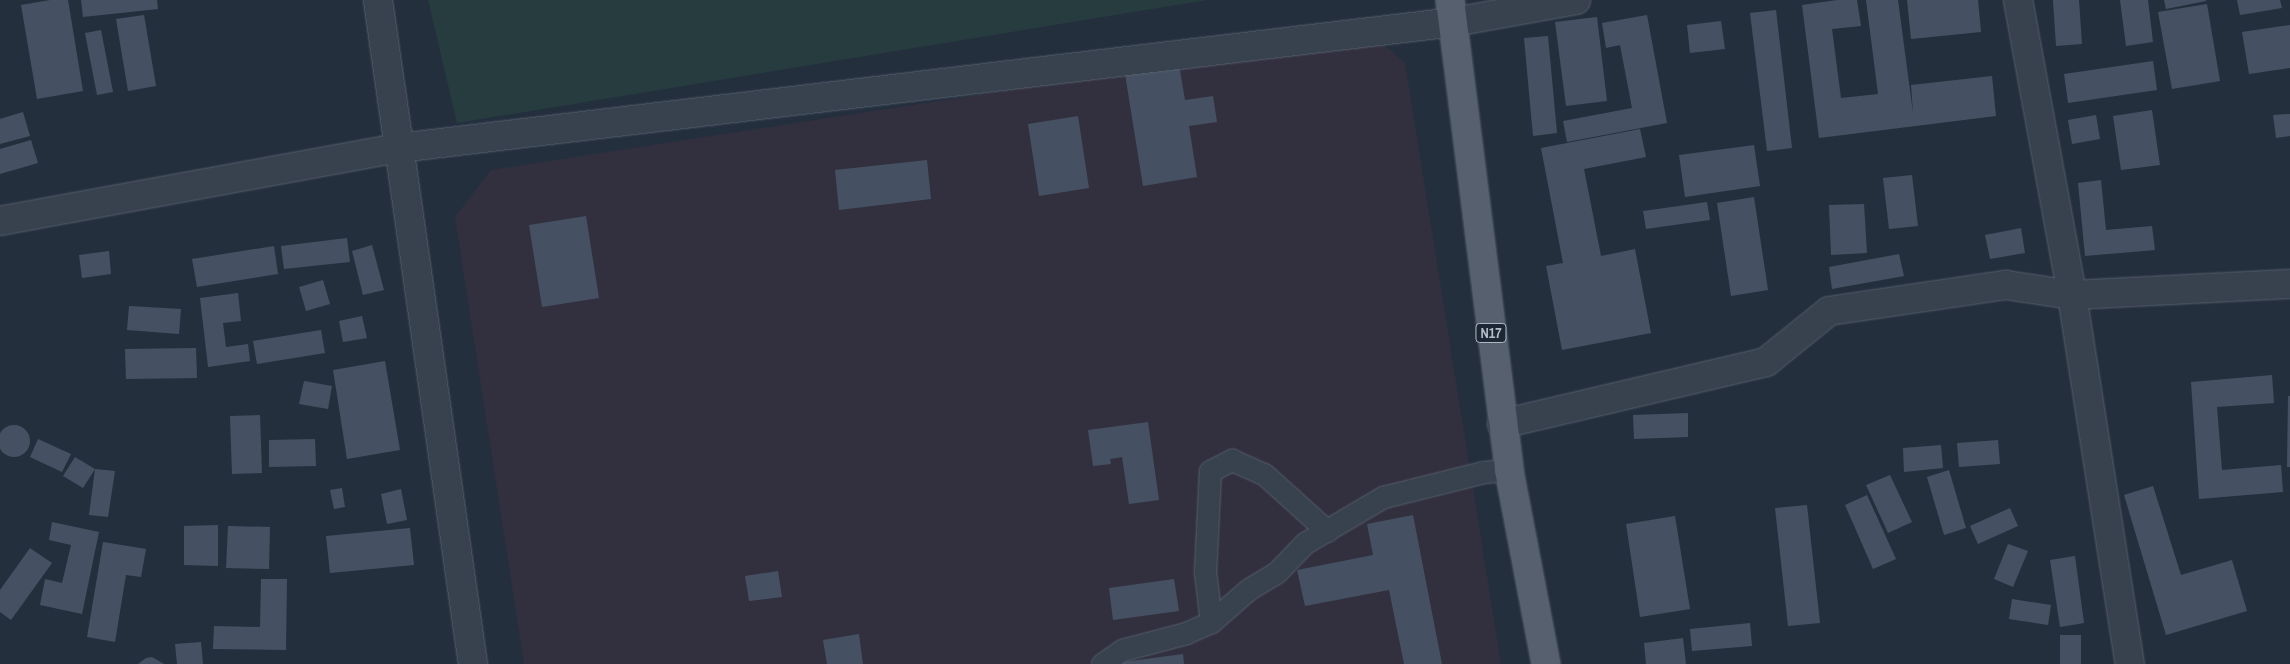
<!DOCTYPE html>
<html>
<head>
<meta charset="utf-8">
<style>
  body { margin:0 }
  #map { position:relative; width:2290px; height:664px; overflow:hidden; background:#242f3e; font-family:"Archivo Narrow",sans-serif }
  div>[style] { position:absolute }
  .medical>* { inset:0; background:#32303f }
  .green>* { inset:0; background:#263c3f }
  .building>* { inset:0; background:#455162 }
  .round { border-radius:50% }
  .roads { filter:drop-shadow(0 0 1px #565f6c) drop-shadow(0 0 1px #565f6c) }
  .service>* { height:21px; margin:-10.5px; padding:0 10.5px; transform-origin:10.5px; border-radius:10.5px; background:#38414e }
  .minor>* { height:28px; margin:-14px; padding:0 14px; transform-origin:14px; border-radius:14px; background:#38414e }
  .primary>* { height:28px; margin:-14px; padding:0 14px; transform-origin:14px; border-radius:14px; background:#56606e }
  span { translate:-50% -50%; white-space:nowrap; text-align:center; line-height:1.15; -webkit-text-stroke:4px #1d2633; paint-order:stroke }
  .shield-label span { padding:1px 4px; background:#1d2633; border:1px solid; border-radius:4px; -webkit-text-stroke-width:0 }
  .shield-label { font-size:14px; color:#b4bcc9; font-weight:700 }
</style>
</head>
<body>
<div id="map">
  <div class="medical">
    <div style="clip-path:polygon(1372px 34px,1405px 63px,1501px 664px,524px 664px,455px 217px,491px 170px)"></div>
  </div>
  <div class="green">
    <div style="clip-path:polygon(428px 0,1207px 0,457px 123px)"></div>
  </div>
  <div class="building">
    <div style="clip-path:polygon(50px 0,68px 0,83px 91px,37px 99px,21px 5px)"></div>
    <div style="clip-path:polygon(81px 0,157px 0,158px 9px,83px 17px)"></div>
    <div style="clip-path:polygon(1837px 0,1857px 0,1861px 26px,1832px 29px,1841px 98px,1878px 94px,1866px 0,1898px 0,1913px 113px,1911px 85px,1992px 76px,1996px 116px,1819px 138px,1802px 5px)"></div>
    <div style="clip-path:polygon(1907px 0,1978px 0,1981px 32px,1911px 39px)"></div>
    <div style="clip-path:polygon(2053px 0,2079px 0,2082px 44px,2056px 46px)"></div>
    <div style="clip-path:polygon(2120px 0,2148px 0,2153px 42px,2126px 46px)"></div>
    <div style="clip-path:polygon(2164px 0,2206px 0,2206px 1px,2166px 9px)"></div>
    <div style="clip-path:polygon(2237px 0,2280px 0,2282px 8px,2240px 15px)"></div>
    <div style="clip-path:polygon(2207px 4px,2220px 81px,2172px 89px,2158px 12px)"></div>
    <div style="clip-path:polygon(1776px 10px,1792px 148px,1767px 151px,1750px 13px)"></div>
    <div style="clip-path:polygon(144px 15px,156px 86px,128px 91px,116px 19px)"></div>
    <div style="clip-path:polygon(1647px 15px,1667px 123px,1567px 142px,1563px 121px,1632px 108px,1620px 45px,1606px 48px,1602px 23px)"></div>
    <div style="clip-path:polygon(1597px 17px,1607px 101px,1566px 106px,1555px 22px)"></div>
    <div style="clip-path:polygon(1721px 21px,1725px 49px,1690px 53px,1687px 25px)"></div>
    <div style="clip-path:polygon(2290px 25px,2290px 68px,2249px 74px,2242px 32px)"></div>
    <div style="clip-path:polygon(101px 30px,113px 92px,97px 95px,85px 33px)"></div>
    <div style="clip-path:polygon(1548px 36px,1557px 133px,1533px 136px,1524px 38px)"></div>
    <div style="clip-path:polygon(1178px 59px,1185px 100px,1213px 96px,1217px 122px,1189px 126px,1197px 177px,1143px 186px,1124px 68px)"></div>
    <div style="clip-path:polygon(2153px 61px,2157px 90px,2068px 103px,2064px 74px)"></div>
    <div style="clip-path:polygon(2152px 110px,2160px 165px,2121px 170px,2113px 116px)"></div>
    <div style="clip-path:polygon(23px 112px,30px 136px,0 144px,0 119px)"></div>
    <div style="clip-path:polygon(2290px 114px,2290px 136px,2276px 138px,2273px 115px)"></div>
    <div style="clip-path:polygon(2096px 115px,2100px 139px,2072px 144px,2068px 120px)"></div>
    <div style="clip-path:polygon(1078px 116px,1089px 188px,1039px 196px,1028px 124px)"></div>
    <div style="clip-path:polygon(1640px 129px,1646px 157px,1584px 169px,1601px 256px,1635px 249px,1651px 333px,1562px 350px,1546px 266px,1563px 263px,1541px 148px)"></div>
    <div style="clip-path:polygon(31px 140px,38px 163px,0 174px,0 149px)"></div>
    <div style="clip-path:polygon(1754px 145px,1760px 186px,1685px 197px,1679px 155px)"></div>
    <div style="clip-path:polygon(927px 160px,931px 199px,839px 210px,835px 170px)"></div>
    <div style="clip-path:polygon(1912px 175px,1918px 226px,1889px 229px,1883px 178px)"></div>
    <div style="clip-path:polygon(2101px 180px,2106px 230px,2152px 226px,2155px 250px,2085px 256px,2078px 183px)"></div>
    <div style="clip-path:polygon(1754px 197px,1768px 290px,1731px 296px,1717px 203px)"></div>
    <div style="clip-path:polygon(1707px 202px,1710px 220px,1646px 229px,1643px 211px)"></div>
    <div style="clip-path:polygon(1864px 204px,1867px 253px,1831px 255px,1829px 205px)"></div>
    <div style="clip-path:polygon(586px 216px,599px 298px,542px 307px,529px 225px)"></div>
    <div style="clip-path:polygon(2021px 228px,2025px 253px,1990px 259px,1985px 235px)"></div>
    <div style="clip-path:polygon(347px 238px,350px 262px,284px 269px,281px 246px)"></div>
    <div style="clip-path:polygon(372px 245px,384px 290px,363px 295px,352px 251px)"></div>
    <div style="clip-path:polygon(274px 246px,278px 274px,197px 287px,192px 259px)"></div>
    <div style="clip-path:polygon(109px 251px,111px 274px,82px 278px,79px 255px)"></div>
    <div style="clip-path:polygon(1899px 254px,1904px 276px,1832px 289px,1829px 267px)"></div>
    <div style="clip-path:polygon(323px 280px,330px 304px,306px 311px,299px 287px)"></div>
    <div style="clip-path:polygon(238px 293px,241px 321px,223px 323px,226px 347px,248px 344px,250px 361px,208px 367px,200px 298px)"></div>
    <div style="clip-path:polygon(129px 306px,181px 309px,179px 334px,127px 330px)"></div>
    <div style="clip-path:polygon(362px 316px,367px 338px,343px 342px,339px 321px)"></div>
    <div style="clip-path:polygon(321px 330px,325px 353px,257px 364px,253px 341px)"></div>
    <div style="clip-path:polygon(196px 348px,197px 378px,126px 379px,125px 349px)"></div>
    <div style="clip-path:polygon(385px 361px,400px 450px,347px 459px,333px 370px)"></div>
    <div style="clip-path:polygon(2272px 375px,2274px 403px,2217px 407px,2222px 470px,2281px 465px,2283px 492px,2199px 499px,2191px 382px)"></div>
    <div style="clip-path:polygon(304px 381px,332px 386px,328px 409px,299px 404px)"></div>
    <div style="clip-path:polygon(2288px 396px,2290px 396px,2290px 467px,2287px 467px)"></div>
    <div style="clip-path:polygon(1688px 413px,1688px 437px,1634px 439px,1633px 415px)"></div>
    <div style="clip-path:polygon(260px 415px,262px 473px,232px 474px,230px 416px)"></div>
    <div style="clip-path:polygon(1148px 422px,1159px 500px,1129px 504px,1122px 457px,1110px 459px,1111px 464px,1093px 466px,1088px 430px)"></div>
    <div class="round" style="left:-2px;top:425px;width:32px;height:32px"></div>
    <div style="clip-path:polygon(38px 439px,71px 454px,62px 472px,30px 457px)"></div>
    <div style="clip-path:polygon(315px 439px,316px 466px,269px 467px,269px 440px)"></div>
    <div style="clip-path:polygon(1998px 440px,2000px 464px,1959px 467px,1957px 443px)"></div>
    <div style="clip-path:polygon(1941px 445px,1943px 468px,1904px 472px,1903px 448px)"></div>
    <div style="clip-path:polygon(75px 457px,95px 469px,115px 471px,108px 517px,89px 515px,95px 469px,83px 488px,63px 476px)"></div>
    <div style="clip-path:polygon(1949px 470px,1966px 528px,1944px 535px,1927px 477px)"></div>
    <div style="clip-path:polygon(1890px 475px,1912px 522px,1888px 533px,1866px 485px)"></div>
    <div style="clip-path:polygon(2153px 486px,2181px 575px,2232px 560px,2247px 611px,2166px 635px,2124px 495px)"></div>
    <div style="clip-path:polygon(342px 488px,345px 507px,334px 509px,330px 490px)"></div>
    <div style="clip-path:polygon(401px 489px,407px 520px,387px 524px,381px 494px)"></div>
    <div style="clip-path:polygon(1867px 495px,1896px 559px,1873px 569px,1845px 505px)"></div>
    <div style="clip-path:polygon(1807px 505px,1820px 623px,1788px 626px,1775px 508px)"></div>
    <div style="clip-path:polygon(2010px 508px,2018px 526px,1978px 544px,1970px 526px)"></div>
    <div style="clip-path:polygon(1413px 515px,1442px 664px,1404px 664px,1389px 590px,1305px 606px,1297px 570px,1373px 555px,1367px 524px)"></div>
    <div style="clip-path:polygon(1675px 516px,1690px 609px,1640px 617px,1626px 524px)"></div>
    <div style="clip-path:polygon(52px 522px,99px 532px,82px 614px,40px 605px,45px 579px,62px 583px,71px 545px,49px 540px)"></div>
    <div style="clip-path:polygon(218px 525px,218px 566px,184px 565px,184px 526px)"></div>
    <div style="clip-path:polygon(228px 526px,270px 527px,269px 569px,226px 568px)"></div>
    <div style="clip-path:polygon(410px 528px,414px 565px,330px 573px,326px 536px)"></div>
    <div style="clip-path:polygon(103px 542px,146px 549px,141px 577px,126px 575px,115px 642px,87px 637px)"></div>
    <div style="clip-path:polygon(2008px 544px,2028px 551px,2013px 587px,1994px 579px)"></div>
    <div style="clip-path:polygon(30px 548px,52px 563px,11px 620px,0 612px,0 590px)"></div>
    <div style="clip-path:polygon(2075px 556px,2084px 623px,2060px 627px,2050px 560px)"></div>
    <div style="clip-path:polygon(778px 571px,782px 597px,749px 601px,745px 576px)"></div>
    <div style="clip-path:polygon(261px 579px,287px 579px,286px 650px,213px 649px,214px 626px,260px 627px)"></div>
    <div style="clip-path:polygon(1174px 579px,1179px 611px,1113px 620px,1109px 588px)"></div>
    <div style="clip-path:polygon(2012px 599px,2051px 605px,2048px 625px,2009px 619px)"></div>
    <div style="clip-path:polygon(1750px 623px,1752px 646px,1692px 651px,1690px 629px)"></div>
    <div style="clip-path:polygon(859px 634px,863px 664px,827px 664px,823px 640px)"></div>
    <div style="clip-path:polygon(2060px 635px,2081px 635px,2081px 664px,2060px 664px)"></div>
    <div style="clip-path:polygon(1683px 638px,1686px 664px,1646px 664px,1644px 643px)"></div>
    <div style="clip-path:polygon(201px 642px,203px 664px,177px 664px,175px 644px)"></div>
    <div style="clip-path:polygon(1183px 654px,1184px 664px,1123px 664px,1123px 662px)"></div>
    <div style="clip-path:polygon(152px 657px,164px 664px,138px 664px,146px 658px)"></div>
  </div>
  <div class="roads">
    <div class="service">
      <div style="left:1211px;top:622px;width:50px;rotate:-96.8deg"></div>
      <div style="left:1205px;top:572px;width:101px;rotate:-87.2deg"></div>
      <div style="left:1210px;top:471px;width:25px;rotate:-27deg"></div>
      <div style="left:1232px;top:460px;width:35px;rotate:24deg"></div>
      <div style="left:1264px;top:474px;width:85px;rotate:42.1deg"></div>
      <div style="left:1102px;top:664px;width:24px;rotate:-35deg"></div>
      <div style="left:1122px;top:650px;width:66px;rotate:-14.9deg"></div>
      <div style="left:1186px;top:633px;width:27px;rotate:-24deg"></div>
      <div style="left:1211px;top:622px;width:50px;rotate:-41deg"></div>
      <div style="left:1249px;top:589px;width:31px;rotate:-31deg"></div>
      <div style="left:1276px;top:573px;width:42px;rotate:-46deg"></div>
      <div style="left:1305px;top:543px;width:91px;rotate:-30.5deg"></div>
      <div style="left:1383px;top:497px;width:104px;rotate:-13.9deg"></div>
      <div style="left:1484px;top:472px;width:25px;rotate:-5deg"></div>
    </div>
    <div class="minor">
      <div style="left:378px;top:0;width:671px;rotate:81.86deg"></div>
      <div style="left:2018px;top:0;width:300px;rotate:79.6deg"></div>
      <div style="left:2072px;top:295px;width:374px;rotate:81.1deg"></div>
      <div style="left:0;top:221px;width:406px;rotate:-10.4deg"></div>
      <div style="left:399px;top:148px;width:1062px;rotate:-6.81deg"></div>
      <div style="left:1454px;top:22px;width:124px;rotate:-10.2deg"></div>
      <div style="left:1502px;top:424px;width:271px;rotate:-13.2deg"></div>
      <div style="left:1766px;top:362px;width:81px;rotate:-39deg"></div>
      <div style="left:1829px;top:311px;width:179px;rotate:-8.4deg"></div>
      <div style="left:2006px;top:285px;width:67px;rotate:8.6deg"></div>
      <div style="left:2072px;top:295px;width:218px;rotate:-2.9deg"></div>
    </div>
    <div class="primary">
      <div style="left:1450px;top:0;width:474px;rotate:82.8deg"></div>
      <div style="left:1509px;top:470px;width:197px;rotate:79.2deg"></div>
    </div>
  </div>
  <div class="shield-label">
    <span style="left:1491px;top:333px">N17</span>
  </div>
</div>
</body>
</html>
